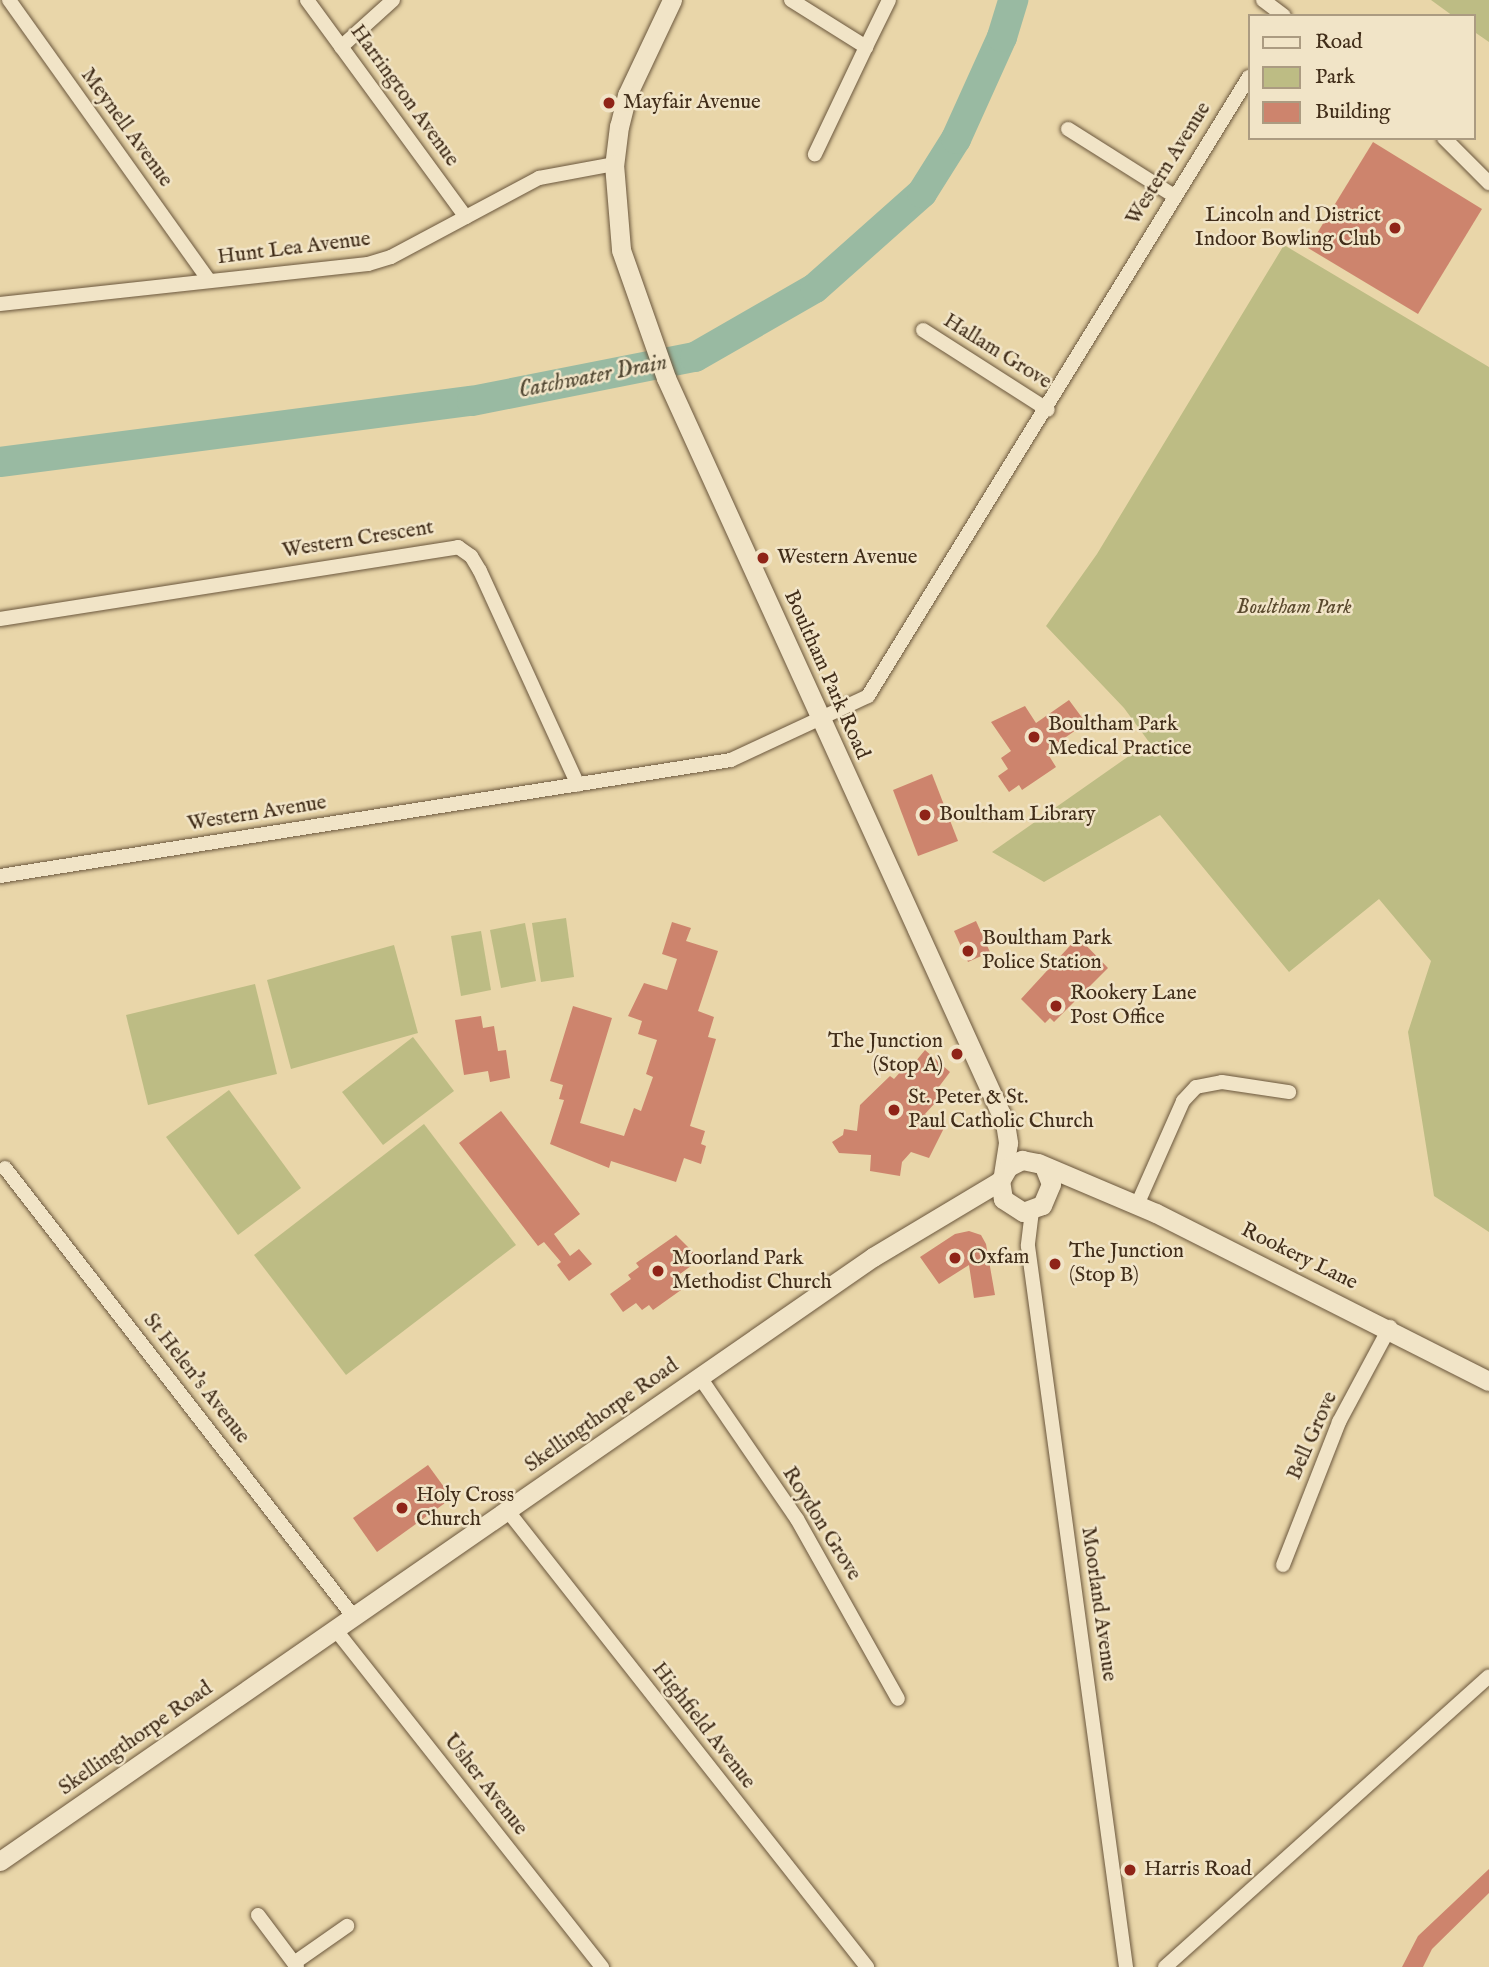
<!DOCTYPE html>
<html>
<head>
<meta charset="utf-8">
<style>
  body { margin:0 }
  #map { position:relative; width:1489px; height:1967px; overflow:hidden; background:#e9d6a9; font-family:"IM FELL English",serif }
  div>[style] { position:absolute }
  .green>* { inset:0; background:#bdbc84 }
  .river>* { height:30px; margin:-15px; padding:0 15px; transform-origin:15px; border-radius:15px; background:#99baa2 }
  .building>* { inset:0; background:#cd846d }
  .roads { filter:drop-shadow(0 0 2px #6b573d) drop-shadow(0 0 2px #6b573d) }
  .street>* { height:14px; margin:-7px; padding:0 7px; transform-origin:7px; border-radius:7px; background:#f1e4c7 }
  .secondary>* { height:19px; margin:-9.5px; padding:0 9.5px; transform-origin:9.5px; border-radius:9.5px; background:#f1e4c7 }
  .dots>* { width:19px; height:19px; translate:-50% -50%; box-sizing:border-box; border:4px solid #f1e4c7; border-radius:50% }
  span { translate:-50% -50%; white-space:nowrap; text-align:center; line-height:1.15; -webkit-text-stroke:5px #f1e4c7; paint-order:stroke }
  .street-label { font-size:21px; color:#412d19 }
  .poi-label { font-size:21px; color:#412d19 }
  .left { translate:0 -50%; text-align:left }
  .right { translate:-100% -50%; text-align:right }
  .park-label { font-size:21px; color:#5a4a2e; font-style:italic }
  .water-label { font-size:23px; color:#534934; font-style:italic }
  .legend { position:absolute; left:1248px; top:14px; width:228px; height:126px; box-sizing:border-box; background:#f1e4c7; border:2px solid #ab9b81; margin:0; padding:9px 12px; list-style:none; font-size:21px; color:#412d19 }
  .legend li { display:flex; align-items:center; gap:14px; height:35px }
  .legend b { width:35px; border:2px solid #ab9b81 }
</style>
</head>
<body>
<div id="map">
  <div class="green">
    <div style="clip-path:polygon(1431px 0,1489px 0,1489px 42px,1473px 31px,1473px 16px,1453px 16px)"></div>
    <div style="clip-path:polygon(1284px 245px,1489px 367px,1489px 1232px,1434px 1196px,1408px 1032px,1431px 961px,1379px 899px,1289px 972px,1160px 815px,1044px 882px,992px 852px,1149px 742px,1124px 708px,1046px 626px,1097px 554px)"></div>
    <div style="clip-path:polygon(566px 918px,574px 977px,541px 982px,532px 923px)"></div>
    <div style="clip-path:polygon(525px 923px,536px 981px,501px 988px,490px 930px)"></div>
    <div style="clip-path:polygon(481px 931px,491px 990px,461px 996px,451px 936px)"></div>
    <div style="clip-path:polygon(394px 945px,418px 1033px,291px 1069px,267px 980px)"></div>
    <div style="clip-path:polygon(255px 984px,277px 1074px,148px 1105px,126px 1015px)"></div>
    <div style="clip-path:polygon(413px 1037px,454px 1091px,383px 1145px,342px 1092px)"></div>
    <div style="clip-path:polygon(229px 1090px,301px 1188px,238px 1235px,166px 1137px)"></div>
    <div style="clip-path:polygon(424px 1124px,516px 1245px,346px 1375px,254px 1255px)"></div>
  </div>
  <div class="river">
    <div style="left:0;top:462px;width:476px;rotate:-7.4deg"></div>
    <div style="left:472px;top:401px;width:227px;rotate:-11.2deg"></div>
    <div style="left:695px;top:357px;width:138px;rotate:-29.9deg"></div>
    <div style="left:815px;top:288px;width:143px;rotate:-41.6deg"></div>
    <div style="left:922px;top:193px;width:64px;rotate:-57.8deg"></div>
    <div style="left:956px;top:139px;width:112px;rotate:-65.7deg"></div>
    <div style="left:1002px;top:37px;width:39px;rotate:-73deg"></div>
  </div>
  <div class="building">
    <div style="clip-path:polygon(1373px 142px,1482px 209px,1418px 314px,1308px 248px)"></div>
    <div style="clip-path:polygon(1069px 700px,1086px 723px,1046px 751px,1056px 767px,1022px 790px,1019px 785px,1009px 792px,998px 776px,1008px 769px,1001px 758px,1011px 751px,991px 722px,1025px 706px,1036px 723px)"></div>
    <div style="clip-path:polygon(932px 774px,958px 841px,918px 856px,893px 790px)"></div>
    <div style="clip-path:polygon(976px 921px,990px 952px,968px 962px,954px 931px)"></div>
    <div style="clip-path:polygon(672px 922px,691px 928px,686px 941px,718px 951px,698px 1011px,714px 1017px,708px 1037px,716px 1039px,690px 1126px,705px 1131px,701px 1144px,706px 1146px,701px 1164px,684px 1158px,676px 1182px,611px 1161px,609px 1168px,550px 1144px,564px 1100px,559px 1099px,563px 1085px,550px 1081px,573px 1006px,612px 1018px,580px 1123px,624px 1136px,634px 1108px,641px 1111px,653px 1077px,646px 1074px,657px 1040px,638px 1034px,642px 1021px,628px 1016px,644px 983px,667px 990px,677px 959px,662px 954px)"></div>
    <div style="clip-path:polygon(1078px 937px,1108px 968px,1054px 1022px,1050px 1018px,1045px 1023px,1021px 999px)"></div>
    <div style="clip-path:polygon(481px 1016px,483px 1028px,494px 1026px,498px 1051px,506px 1050px,510px 1078px,490px 1082px,488px 1071px,464px 1075px,455px 1020px)"></div>
    <div style="clip-path:polygon(925px 1050px,950px 1072px,938px 1088px,944px 1093px,925px 1114px,944px 1128px,929px 1158px,911px 1152px,902px 1162px,900px 1176px,870px 1171px,871px 1155px,839px 1153px,832px 1142px,843px 1135px,844px 1129px,857px 1131px,860px 1105px,890px 1076px,894px 1079px,902px 1070px,906px 1073px)"></div>
    <div style="clip-path:polygon(501px 1111px,580px 1214px,554px 1234px,570px 1256px,579px 1249px,592px 1264px,569px 1281px,557px 1265px,561px 1262px,544px 1242px,538px 1246px,459px 1143px)"></div>
    <div style="clip-path:polygon(969px 1231px,981px 1235px,986px 1244px,995px 1295px,974px 1298px,969px 1265px,939px 1284px,920px 1257px,955px 1234px)"></div>
    <div style="clip-path:polygon(676px 1235px,696px 1255px,692px 1258px,695px 1263px,673px 1279px,681px 1290px,653px 1310px,649px 1305px,642px 1310px,636px 1303px,623px 1312px,610px 1294px,631px 1279px,628px 1275px,639px 1267px,636px 1263px)"></div>
    <div style="clip-path:polygon(428px 1465px,452px 1498px,377px 1552px,353px 1518px)"></div>
    <div style="clip-path:polygon(1489px 1869px,1489px 1893px,1432px 1949px,1423px 1967px,1402px 1967px,1418px 1936px)"></div>
  </div>
  <div class="roads">
    <div class="street">
      <div style="left:9px;top:0;width:344px;rotate:54.5deg"></div>
      <div style="left:307px;top:0;width:269px;rotate:53.8deg"></div>
      <div style="left:791px;top:0;width:89px;rotate:32.1deg"></div>
      <div style="left:866px;top:47px;width:119px;rotate:115.5deg"></div>
      <div style="left:1263px;top:0;width:26px;rotate:37deg"></div>
      <div style="left:341px;top:47px;width:70px;rotate:-42.1deg"></div>
      <div style="left:866px;top:47px;width:52px;rotate:-63.9deg"></div>
      <div style="left:1068px;top:129px;width:124px;rotate:32.2deg"></div>
      <div style="left:1444px;top:138px;width:64px;rotate:45deg"></div>
      <div style="left:0;top:304px;width:370px;rotate:-6.2deg"></div>
      <div style="left:368px;top:264px;width:24px;rotate:-17deg"></div>
      <div style="left:391px;top:257px;width:168px;rotate:-28.1deg"></div>
      <div style="left:539px;top:178px;width:76px;rotate:-10.6deg"></div>
      <div style="left:923px;top:330px;width:148px;rotate:32.6deg"></div>
      <div style="left:0;top:619px;width:464px;rotate:-8.9deg"></div>
      <div style="left:458px;top:547px;width:16px;rotate:35deg"></div>
      <div style="left:471px;top:556px;width:17px;rotate:59deg"></div>
      <div style="left:480px;top:571px;width:235px;rotate:65.4deg"></div>
      <div style="left:0;top:876px;width:740px;rotate:-9.02deg"></div>
      <div style="left:731px;top:760px;width:151px;rotate:-25deg"></div>
      <div style="left:868px;top:696px;width:727px;rotate:-58.39deg"></div>
      <div style="left:5px;top:1168px;width:567px;rotate:52.16deg"></div>
      <div style="left:1137px;top:1205px;width:114px;rotate:-66.1deg"></div>
      <div style="left:1183px;top:1101px;width:19px;rotate:-47deg"></div>
      <div style="left:1196px;top:1087px;width:26px;rotate:-11deg"></div>
      <div style="left:1222px;top:1082px;width:68px;rotate:8.5deg"></div>
      <div style="left:1032px;top:1211px;width:35px;rotate:97deg"></div>
      <div style="left:1028px;top:1246px;width:728px;rotate:82.26deg"></div>
      <div style="left:699px;top:1376px;width:173px;rotate:55.6deg"></div>
      <div style="left:797px;top:1519px;width:206px;rotate:60.7deg"></div>
      <div style="left:507px;top:1510px;width:582px;rotate:51.77deg"></div>
      <div style="left:1283px;top:1565px;width:154px;rotate:-68.6deg"></div>
      <div style="left:1339px;top:1422px;width:108px;rotate:-61.8deg"></div>
      <div style="left:335px;top:1629px;width:431px;rotate:51.7deg"></div>
      <div style="left:258px;top:1915px;width:65px;rotate:53.1deg"></div>
      <div style="left:294px;top:1963px;width:65px;rotate:-34.9deg"></div>
      <div style="left:1165px;top:1967px;width:435px;rotate:-41.9deg"></div>
    </div>
    <div class="secondary">
      <div style="left:672px;top:0;width:105px;rotate:115.3deg"></div>
      <div style="left:627px;top:95px;width:32px;rotate:104deg"></div>
      <div style="left:619px;top:126px;width:38px;rotate:97deg"></div>
      <div style="left:614px;top:164px;width:86px;rotate:85.3deg"></div>
      <div style="left:621px;top:250px;width:136px;rotate:70.6deg"></div>
      <div style="left:666px;top:378px;width:819px;rotate:65.53deg"></div>
      <div style="left:1005px;top:1123px;width:20px;rotate:81deg"></div>
      <div style="left:1008px;top:1143px;width:30px;rotate:99deg"></div>
      <div style="left:1045px;top:1169px;width:16px;rotate:68deg"></div>
      <div style="left:1051px;top:1184px;width:23px;rotate:113deg"></div>
      <div style="left:1042px;top:1205px;width:20px;rotate:160deg"></div>
      <div style="left:1023px;top:1212px;width:24px;rotate:-147deg"></div>
      <div style="left:1003px;top:1199px;width:18px;rotate:-99deg"></div>
      <div style="left:1000px;top:1181px;width:16px;rotate:-60deg"></div>
      <div style="left:1008px;top:1167px;width:16px;rotate:-27deg"></div>
      <div style="left:1022px;top:1160px;width:16px;rotate:11deg"></div>
      <div style="left:1038px;top:1163px;width:128px;rotate:23deg"></div>
      <div style="left:1156px;top:1213px;width:373px;rotate:26.8deg"></div>
      <div style="left:0;top:1861px;width:1062px;rotate:-34.68deg"></div>
      <div style="left:873px;top:1257px;width:148px;rotate:-30.9deg"></div>
    </div>
  </div>
  <div class="dots">
    <div style="left:609px;top:103px;background:#8f2418"></div>
    <div style="left:1395px;top:228px;background:#8f2418"></div>
    <div style="left:763px;top:558px;background:#8f2418"></div>
    <div style="left:1034px;top:737px;background:#8f2418"></div>
    <div style="left:925px;top:815px;background:#8f2418"></div>
    <div style="left:968px;top:951px;background:#8f2418"></div>
    <div style="left:1056px;top:1006px;background:#8f2418"></div>
    <div style="left:957px;top:1054px;background:#8f2418"></div>
    <div style="left:894px;top:1110px;background:#8f2418"></div>
    <div style="left:955px;top:1258px;background:#8f2418"></div>
    <div style="left:1055px;top:1264px;background:#8f2418"></div>
    <div style="left:658px;top:1271px;background:#8f2418"></div>
    <div style="left:402px;top:1508px;background:#8f2418"></div>
    <div style="left:1130px;top:1870px;background:#8f2418"></div>
  </div>
  <div class="street-label">
    <span style="left:404px;top:96px;rotate:54deg">Harrington Avenue</span>
    <span style="left:126px;top:128px;rotate:54deg">Meynell Avenue</span>
    <span style="left:1169px;top:164px;rotate:-58deg">Western Avenue</span>
    <span style="left:294px;top:249px;rotate:-7deg">Hunt Lea Avenue</span>
    <span style="left:997px;top:352px;rotate:32deg">Hallam Grove</span>
    <span style="left:358px;top:540px;rotate:-9deg">Western Crescent</span>
    <span style="left:826px;top:675px;rotate:66deg">Boultham Park Road</span>
    <span style="left:257px;top:814px;rotate:-9deg">Western Avenue</span>
    <span style="left:1299px;top:1257px;rotate:26deg">Rookery Lane</span>
    <span style="left:196px;top:1379px;rotate:52deg">St Helen's Avenue</span>
    <span style="left:602px;top:1416px;rotate:-35deg">Skellingthorpe Road</span>
    <span style="left:1313px;top:1436px;rotate:-66deg">Bell Grove</span>
    <span style="left:821px;top:1524px;rotate:58deg">Roydon Grove</span>
    <span style="left:1098px;top:1604px;rotate:82deg">Moorland Avenue</span>
    <span style="left:703px;top:1726px;rotate:52deg">Highfield Avenue</span>
    <span style="left:136px;top:1739px;rotate:-35deg">Skellingthorpe Road</span>
    <span style="left:485px;top:1785px;rotate:52deg">Usher Avenue</span>
  </div>
  <div class="poi-label">
    <span class="left" style="left:623px;top:103px">Mayfair Avenue</span>
    <span class="right" style="left:1381px;top:228px">Lincoln and District<br>Indoor Bowling Club</span>
    <span class="left" style="left:777px;top:558px">Western Avenue</span>
    <span class="left" style="left:1048px;top:737px">Boultham Park<br>Medical Practice</span>
    <span class="left" style="left:939px;top:815px">Boultham Library</span>
    <span class="left" style="left:982px;top:951px">Boultham Park<br>Police Station</span>
    <span class="left" style="left:1070px;top:1006px">Rookery Lane<br>Post Office</span>
    <span class="right" style="left:943px;top:1054px">The Junction<br>(Stop A)</span>
    <span class="left" style="left:908px;top:1110px">St. Peter &amp; St.<br>Paul Catholic Church</span>
    <span class="left" style="left:1069px;top:1264px">The Junction<br>(Stop B)</span>
    <span class="left" style="left:969px;top:1258px">Oxfam</span>
    <span class="left" style="left:672px;top:1271px">Moorland Park<br>Methodist Church</span>
    <span class="left" style="left:416px;top:1508px">Holy Cross<br>Church</span>
    <span class="left" style="left:1144px;top:1870px">Harris Road</span>
  </div>
  <div class="park-label">
    <span style="left:1294px;top:608px">Boultham Park</span>
  </div>
  <div class="water-label">
    <span style="left:593px;top:377px;rotate:-11deg">Catchwater Drain</span>
  </div>
  <ul class="legend">
  <li><b style="height:9px;background:#f1e4c7"></b>Road</li>
  <li><b style="height:19px;background:#bdbc84"></b>Park</li>
  <li><b style="height:19px;background:#cd846d"></b>Building</li>
  </ul>
</div>
</body>
</html>
